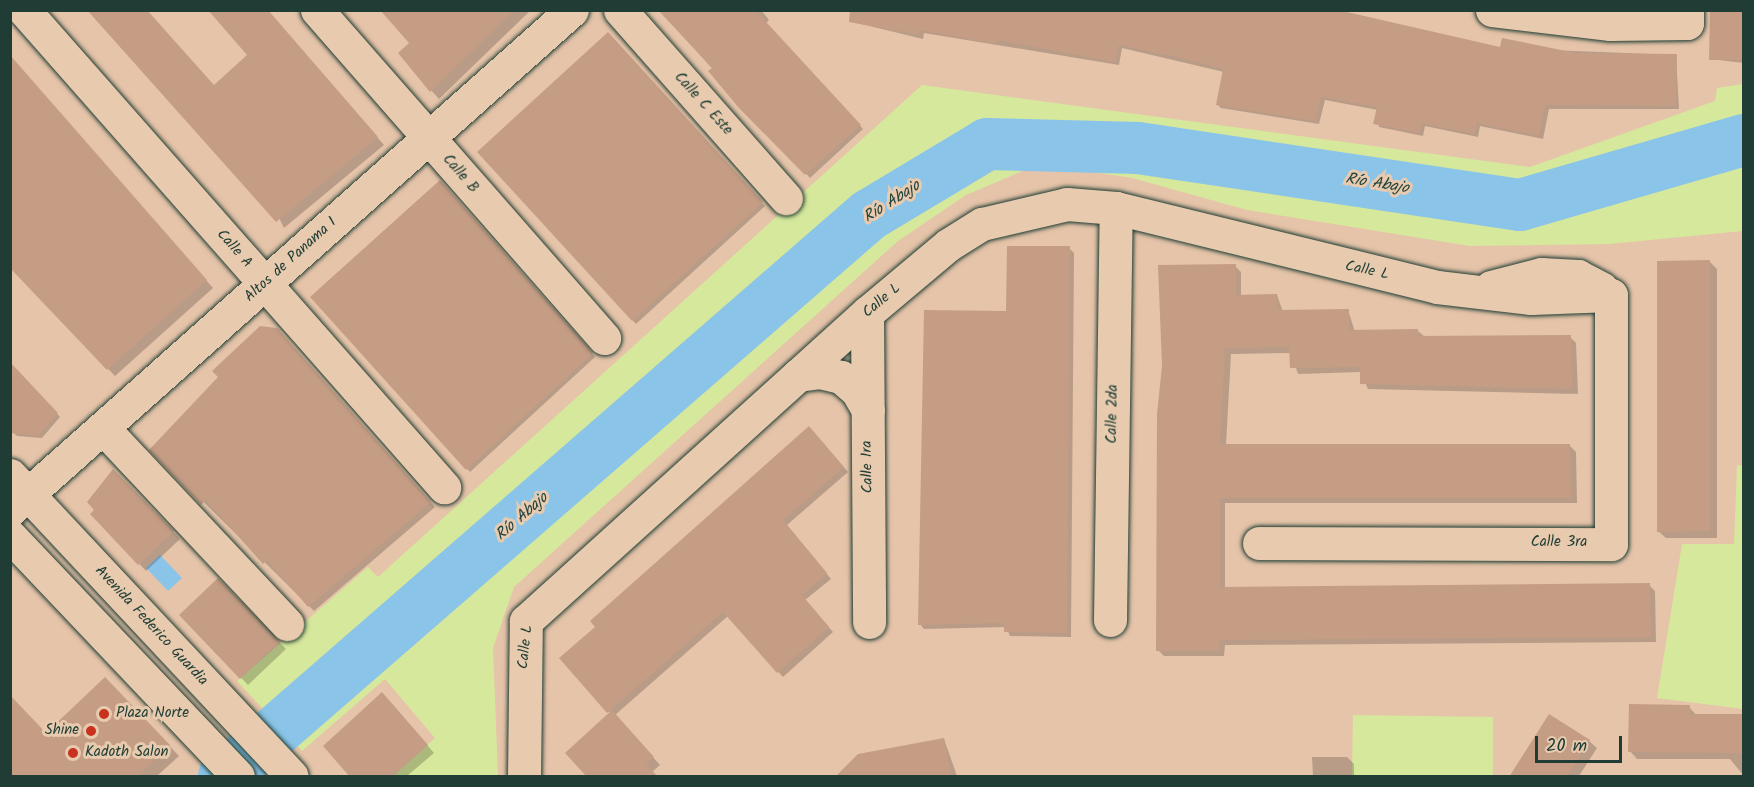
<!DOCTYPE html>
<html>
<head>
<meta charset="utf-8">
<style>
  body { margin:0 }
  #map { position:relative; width:1754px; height:787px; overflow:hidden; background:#e6c4a9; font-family:Kalam,sans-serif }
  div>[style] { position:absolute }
  .green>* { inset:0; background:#d6e89c }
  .water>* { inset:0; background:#8bc4e9 }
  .shadow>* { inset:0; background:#0003 }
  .river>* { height:52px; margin:-26px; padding:0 26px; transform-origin:26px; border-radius:26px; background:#8bc4e9 }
  .building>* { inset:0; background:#c59d84 }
  .roads { filter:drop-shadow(0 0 2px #1f3d34) drop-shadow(0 0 2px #1f3d34) }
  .street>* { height:33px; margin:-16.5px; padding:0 16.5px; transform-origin:16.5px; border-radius:16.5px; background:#e8cbaf }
  .secondary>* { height:33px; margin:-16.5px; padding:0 16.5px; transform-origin:16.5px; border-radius:16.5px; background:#e8cbaf }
  .dots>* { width:16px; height:16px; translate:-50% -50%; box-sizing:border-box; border:3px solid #e8cbaf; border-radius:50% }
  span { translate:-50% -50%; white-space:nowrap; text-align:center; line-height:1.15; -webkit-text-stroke:6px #e8cbaf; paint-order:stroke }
  .street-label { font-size:15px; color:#1f3d34 }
  .poi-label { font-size:15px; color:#1f3d34 }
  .left { translate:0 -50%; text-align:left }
  .right { translate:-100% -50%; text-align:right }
  .water-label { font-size:16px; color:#24443d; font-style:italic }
  .frame { position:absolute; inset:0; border:12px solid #1f3d34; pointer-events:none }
  .scale { position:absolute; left:1535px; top:736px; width:87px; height:27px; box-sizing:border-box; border:3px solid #1f3d34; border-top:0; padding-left:8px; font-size:18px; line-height:21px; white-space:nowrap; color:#1f3d34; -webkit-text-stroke:4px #e8cbaf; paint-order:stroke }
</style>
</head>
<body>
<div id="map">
  <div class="green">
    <div style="clip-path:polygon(1743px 84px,1743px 231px,1609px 244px,1470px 246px,1247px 210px,1132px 178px,1079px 170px,1025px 170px,966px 195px,898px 241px,514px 587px,493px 648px,498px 776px,392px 776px,435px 738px,385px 679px,302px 751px,237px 681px,368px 567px,378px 577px,922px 85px,1530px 167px,1715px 101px,1717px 88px)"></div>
    <div style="clip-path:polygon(1737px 465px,1744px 466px,1743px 709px,1657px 698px,1682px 544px,1734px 544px)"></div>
    <div style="clip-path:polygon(1353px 715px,1493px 717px,1493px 776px,1352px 776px)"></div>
  </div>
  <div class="water">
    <div style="clip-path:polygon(160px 555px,182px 578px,168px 591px,146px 568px)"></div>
  </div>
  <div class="shadow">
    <div style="clip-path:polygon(266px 10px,384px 145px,284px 228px,214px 87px,250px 55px)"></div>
    <div style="clip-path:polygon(450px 10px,531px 10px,439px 99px,431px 90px)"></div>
    <div style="clip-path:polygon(660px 10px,761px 10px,769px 20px,765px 24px,863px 129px,810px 178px)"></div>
    <div style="clip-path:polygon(1711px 10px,1744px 10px,1744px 63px,1710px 59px)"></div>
    <div style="clip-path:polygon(853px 22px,1676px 55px,1679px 109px,1549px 109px,1543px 139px,1480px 126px,1478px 137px,1425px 126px,1423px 136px,1379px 127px,1378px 110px,1325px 100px,1319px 124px,1221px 108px,1217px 104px,1224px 72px,1122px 48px,1119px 65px,924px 33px,923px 39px)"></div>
    <div style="clip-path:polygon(608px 34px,765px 206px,636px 324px,479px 152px)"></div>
    <div style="clip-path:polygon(10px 57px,213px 288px,115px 376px,10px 267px)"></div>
    <div style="clip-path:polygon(440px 182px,595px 357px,470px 472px,313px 297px)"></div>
    <div style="clip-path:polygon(1069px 248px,1074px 253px,1071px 637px,1010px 636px,1006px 627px,924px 629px,920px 624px)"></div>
    <div style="clip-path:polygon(1709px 261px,1717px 269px,1717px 538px,1666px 538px,1658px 531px)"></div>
    <div style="clip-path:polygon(1235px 266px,1241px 272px,1241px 296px,1277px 295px,1283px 312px,1348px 310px,1355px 332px,1418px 331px,1425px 337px,1570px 337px,1576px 343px,1578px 394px,1368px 389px,1361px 372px,1298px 374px,1291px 353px,1231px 354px,1226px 445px,1570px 446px,1576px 452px,1577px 503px,1225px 503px,1225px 588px,1649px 585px,1655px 591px,1656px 642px,1225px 645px,1224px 656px,1164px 656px,1158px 650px)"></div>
    <div style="clip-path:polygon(281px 334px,435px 507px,314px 611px,151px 450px)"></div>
    <div style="clip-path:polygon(10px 363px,60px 417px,42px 438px,17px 436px,10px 429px)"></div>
    <div style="clip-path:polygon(813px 433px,848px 472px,787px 525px,831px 579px,805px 600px,833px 632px,783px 677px,728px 616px,615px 715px,660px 765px,652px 772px,589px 776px,610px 713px,561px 658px)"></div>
    <div style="clip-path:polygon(113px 471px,180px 539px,146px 571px,92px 514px)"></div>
    <div style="clip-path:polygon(218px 580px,286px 649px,248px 685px,181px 615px)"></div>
    <div style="clip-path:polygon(115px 689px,179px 756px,157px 776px,10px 776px,47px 735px)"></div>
    <div style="clip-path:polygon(390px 702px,434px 753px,407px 776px,352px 776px)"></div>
    <div style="clip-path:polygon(1689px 707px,1697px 716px,1744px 715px,1744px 776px,1730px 759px,1637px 759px,1630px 751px)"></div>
    <div style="clip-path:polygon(944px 739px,957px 776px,837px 776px)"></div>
    <div style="clip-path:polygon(1589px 741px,1597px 748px,1579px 776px,1517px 776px)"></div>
    <div style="clip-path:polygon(1312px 757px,1347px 757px,1354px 764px,1354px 776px,1313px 776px)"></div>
  </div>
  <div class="river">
    <div style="left:224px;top:776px;width:855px;rotate:-41.02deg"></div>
    <div style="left:869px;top:215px;width:138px;rotate:-31deg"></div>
    <div style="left:987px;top:144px;width:151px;rotate:1.5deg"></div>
    <div style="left:1138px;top:148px;width:386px;rotate:8.5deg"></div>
    <div style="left:1520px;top:205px;width:233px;rotate:-16.2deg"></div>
  </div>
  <div class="building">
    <div style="clip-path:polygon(87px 10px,147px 10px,214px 85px,247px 55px,208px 10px,268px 10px,378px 137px,276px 222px)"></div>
    <div style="clip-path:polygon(380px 10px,514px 10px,430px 92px,398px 53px,409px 43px)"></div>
    <div style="clip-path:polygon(658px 10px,755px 10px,861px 125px,805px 175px,739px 108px,708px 71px,712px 68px)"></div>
    <div style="clip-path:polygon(850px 10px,1338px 10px,1500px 47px,1502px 38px,1576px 53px,1677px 54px,1676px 106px,1545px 105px,1539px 136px,1477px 123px,1474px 134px,1422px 123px,1420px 133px,1373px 124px,1377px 107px,1321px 97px,1315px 121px,1216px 105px,1223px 69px,1172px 56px,1119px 45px,1115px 62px,997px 40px,996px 44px,920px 30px,919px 35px,849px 22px)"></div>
    <div style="clip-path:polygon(1710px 10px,1743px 10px,1743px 60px,1709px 60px)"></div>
    <div style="clip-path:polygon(608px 32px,763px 202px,632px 321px,477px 152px)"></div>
    <div style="clip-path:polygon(10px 55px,207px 280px,107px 370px,10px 268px)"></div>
    <div style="clip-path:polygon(440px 180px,593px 353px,466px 470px,310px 297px)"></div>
    <div style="clip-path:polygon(1007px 246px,1070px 246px,1067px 633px,1004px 632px,1004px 623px,918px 625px,924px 310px,1006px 311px)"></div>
    <div style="clip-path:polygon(1710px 260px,1710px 531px,1657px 532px,1657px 261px)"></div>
    <div style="clip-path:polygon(1236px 264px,1236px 295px,1277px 294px,1278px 310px,1349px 309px,1349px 330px,1418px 329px,1418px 336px,1571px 335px,1572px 389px,1360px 384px,1360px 367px,1290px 368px,1289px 347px,1225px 348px,1220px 444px,1570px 444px,1571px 498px,1220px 498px,1220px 587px,1650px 583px,1651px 637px,1219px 640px,1219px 651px,1156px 651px,1157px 414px,1162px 366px,1158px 265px)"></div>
    <div style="clip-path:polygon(260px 326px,277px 328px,431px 502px,308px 607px,267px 560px,263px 564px,206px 500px,201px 505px,149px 450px,218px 377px,212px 371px)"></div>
    <div style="clip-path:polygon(10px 362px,58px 413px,38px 436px,10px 433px)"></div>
    <div style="clip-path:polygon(809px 426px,844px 467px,783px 520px,827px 573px,802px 595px,829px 627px,777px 673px,723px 612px,607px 713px,559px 658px,595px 627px,590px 621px)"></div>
    <div style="clip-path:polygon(113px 469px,174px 531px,138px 565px,90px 514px,94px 510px,87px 502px)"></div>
    <div style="clip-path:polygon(218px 578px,280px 641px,240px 679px,179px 615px)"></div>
    <div style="clip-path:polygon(105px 677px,170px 745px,137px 777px,10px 777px,10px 695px,46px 733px)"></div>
    <div style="clip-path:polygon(382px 692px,428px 745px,392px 777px,350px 777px,323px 746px)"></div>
    <div style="clip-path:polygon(1629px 704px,1690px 705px,1690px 714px,1743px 714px,1743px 753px,1628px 752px)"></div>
    <div style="clip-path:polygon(612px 710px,654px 757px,646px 764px,658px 777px,587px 777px,565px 753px)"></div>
    <div style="clip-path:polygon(1549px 714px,1590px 740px,1567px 777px,1509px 777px)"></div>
    <div style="clip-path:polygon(944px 738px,952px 777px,835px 777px,858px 754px)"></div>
  </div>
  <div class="roads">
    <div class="street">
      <div style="left:24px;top:10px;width:636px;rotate:48.64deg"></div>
      <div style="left:317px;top:10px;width:436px;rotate:48.8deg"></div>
      <div style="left:620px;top:10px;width:251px;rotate:48.6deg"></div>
      <div style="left:1492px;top:10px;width:119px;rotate:6.8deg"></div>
      <div style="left:1610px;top:24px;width:77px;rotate:-0.7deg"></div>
      <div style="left:1687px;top:23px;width:13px;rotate:-90deg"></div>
      <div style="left:1491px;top:287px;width:52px;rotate:-14.6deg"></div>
      <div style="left:1541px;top:274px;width:37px;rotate:3deg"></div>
      <div style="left:1578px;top:276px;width:27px;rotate:28deg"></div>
      <div style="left:867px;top:313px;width:309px;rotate:89.6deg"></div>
      <div style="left:798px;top:375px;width:21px;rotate:-8deg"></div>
      <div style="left:819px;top:372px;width:23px;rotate:13deg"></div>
      <div style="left:841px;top:377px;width:21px;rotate:41deg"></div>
      <div style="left:857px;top:391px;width:22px;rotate:60deg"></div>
      <div style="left:103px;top:428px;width:269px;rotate:46.8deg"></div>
      <div style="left:10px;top:510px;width:752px;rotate:-41.66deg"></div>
      <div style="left:1259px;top:543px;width:352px;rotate:0.2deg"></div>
      <div style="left:1611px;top:544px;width:249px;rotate:-90deg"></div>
      <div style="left:1110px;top:620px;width:412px;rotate:-89.2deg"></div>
      <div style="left:524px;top:776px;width:155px;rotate:-89.3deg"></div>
      <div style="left:526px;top:621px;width:460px;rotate:-42.1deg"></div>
      <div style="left:867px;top:313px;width:106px;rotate:-40deg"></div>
      <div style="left:948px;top:245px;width:40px;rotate:-32deg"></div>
      <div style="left:982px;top:224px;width:87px;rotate:-13.2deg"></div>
      <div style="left:1067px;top:204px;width:49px;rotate:4.7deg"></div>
      <div style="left:1116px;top:208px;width:331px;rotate:13.8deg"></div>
      <div style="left:1437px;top:287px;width:95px;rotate:6.7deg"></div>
      <div style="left:1531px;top:298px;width:80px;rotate:-2.1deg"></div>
    </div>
    <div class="secondary">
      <div style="left:10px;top:475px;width:412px;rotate:46.9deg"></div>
      <div style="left:10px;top:536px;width:331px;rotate:46.5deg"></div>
    </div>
  </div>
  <div class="dots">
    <div style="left:104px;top:714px;background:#c8321e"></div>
    <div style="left:91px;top:731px;background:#c8321e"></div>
    <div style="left:73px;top:753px;background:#c8321e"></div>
  </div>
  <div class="street-label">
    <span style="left:703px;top:104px;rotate:48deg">Calle C Este</span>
    <span style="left:460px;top:174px;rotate:49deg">Calle B</span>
    <span style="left:234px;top:249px;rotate:49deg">Calle A</span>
    <span style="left:291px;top:260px;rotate:-42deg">Altos de Panama I</span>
    <span style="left:1367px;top:271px;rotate:12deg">Calle L</span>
    <span style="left:882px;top:301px;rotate:-40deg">Calle L</span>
    <span style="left:1113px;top:414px;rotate:-89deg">Calle 2da</span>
    <span style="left:868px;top:467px;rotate:-91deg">Calle 1ra</span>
    <span style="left:1559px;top:543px">Calle 3ra</span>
    <span style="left:151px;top:626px;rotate:47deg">Avenida Federico Guardia</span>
    <span style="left:526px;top:647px;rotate:-84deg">Calle L</span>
  </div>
  <div class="poi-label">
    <span class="left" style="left:116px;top:714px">Plaza Norte</span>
    <span class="right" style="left:79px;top:731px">Shine</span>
    <span class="left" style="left:85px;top:753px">Kadoth Salon</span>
  </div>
  <div class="water-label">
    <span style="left:1377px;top:184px;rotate:9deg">Río Abajo</span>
    <span style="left:892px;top:202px;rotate:-33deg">Río Abajo</span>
    <span style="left:522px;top:517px;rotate:-41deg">Río Abajo</span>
  </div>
  <div class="frame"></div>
  <div class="scale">20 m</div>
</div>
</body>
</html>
